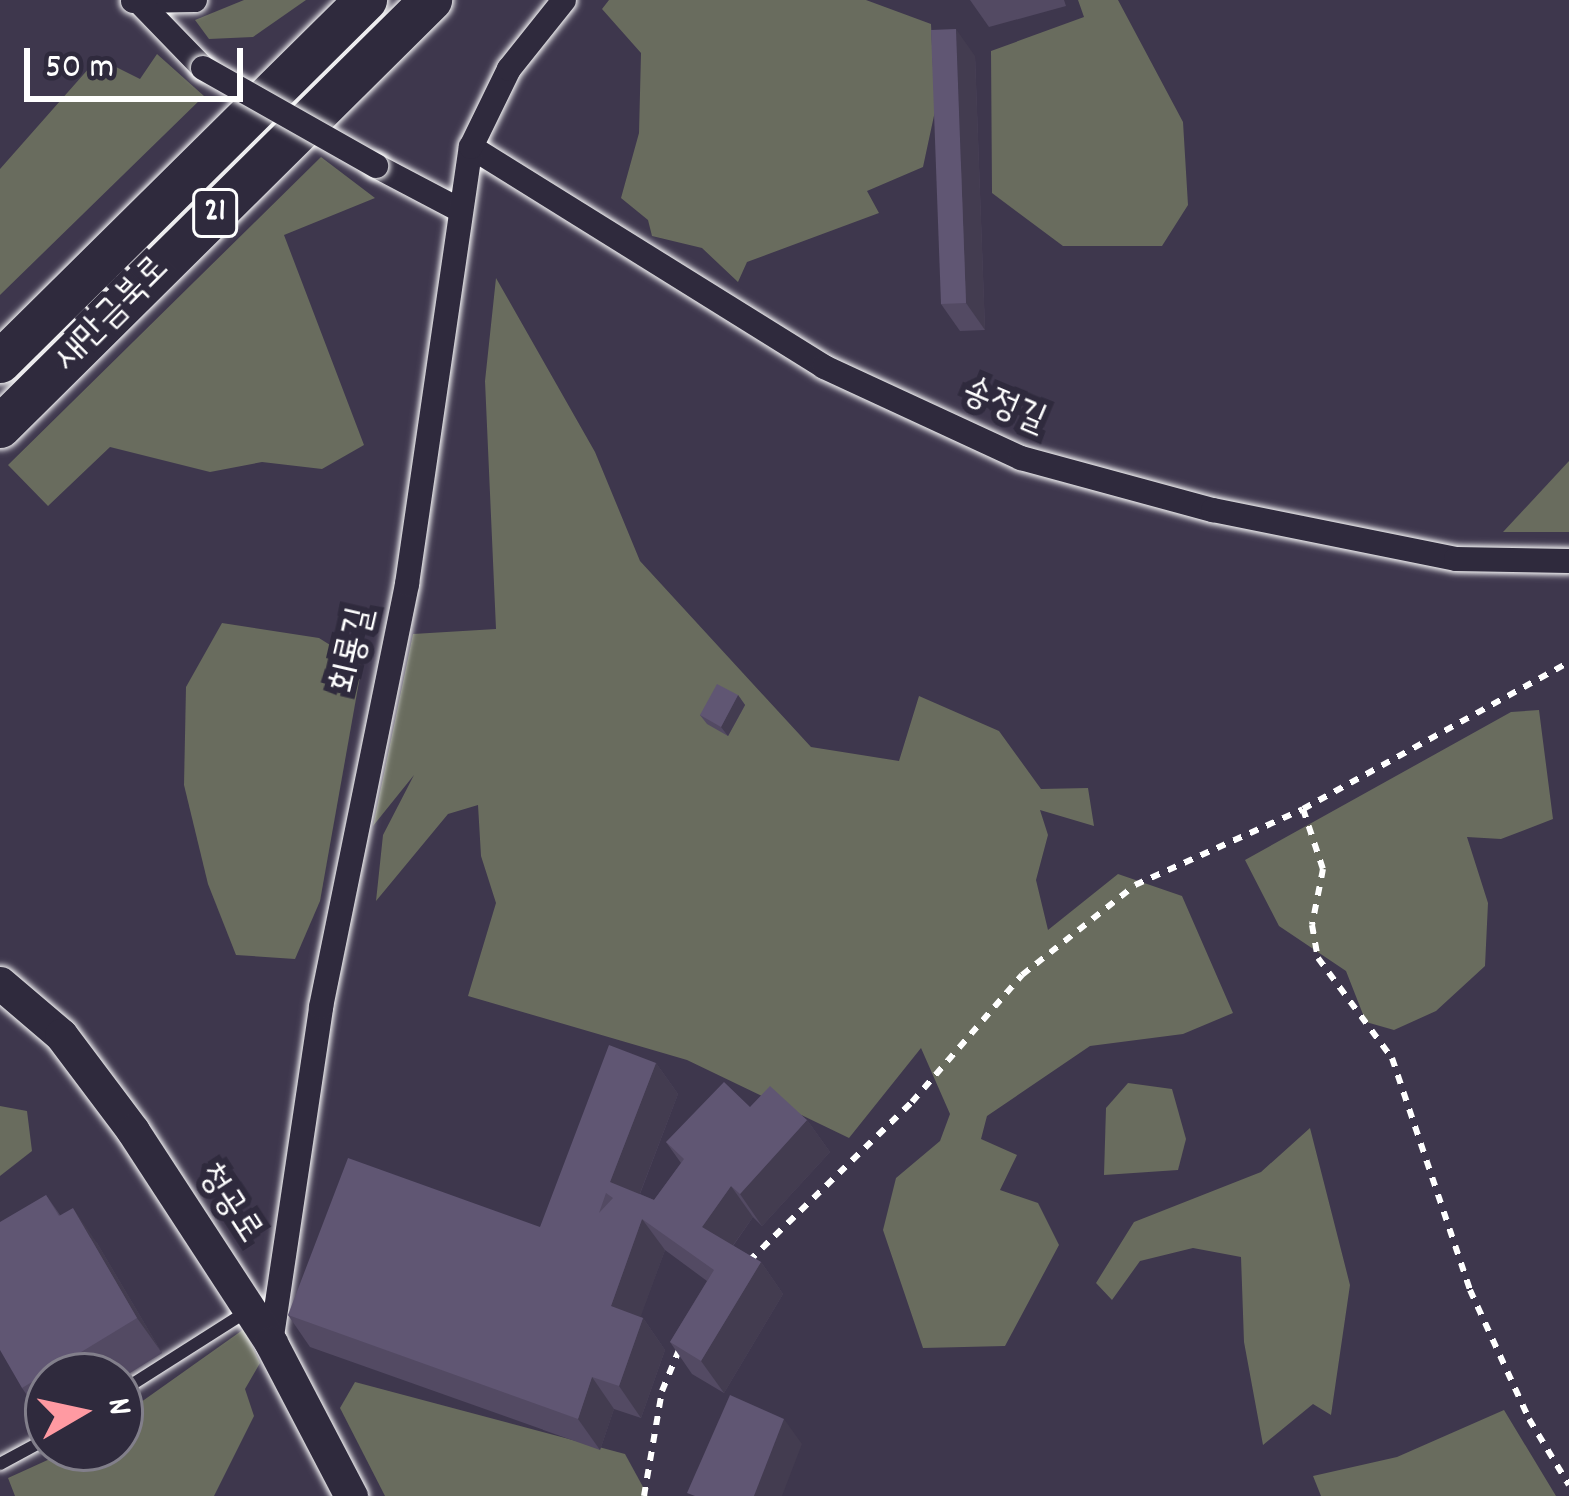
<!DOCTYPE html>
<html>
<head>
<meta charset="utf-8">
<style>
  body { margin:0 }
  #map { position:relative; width:1569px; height:1496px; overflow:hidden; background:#3e374d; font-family:Dekko,"Poor Story",sans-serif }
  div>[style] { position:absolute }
  .green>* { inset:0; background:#696c5e }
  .path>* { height:6px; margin-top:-3px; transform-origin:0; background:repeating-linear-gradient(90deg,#fff 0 9px,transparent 0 18px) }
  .roads { filter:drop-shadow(0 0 3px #fff) drop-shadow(0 0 3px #fff) }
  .lane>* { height:12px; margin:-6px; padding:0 6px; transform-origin:6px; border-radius:6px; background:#2f2a3d }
  .street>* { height:24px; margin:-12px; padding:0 12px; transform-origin:12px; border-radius:12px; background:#2f2a3d }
  .secondary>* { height:33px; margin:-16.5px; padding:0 16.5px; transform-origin:16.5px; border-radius:16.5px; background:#2f2a3d }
  .highway>* { height:42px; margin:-21px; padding:0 21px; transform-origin:21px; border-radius:21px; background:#2f2a3d }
  .bridges { filter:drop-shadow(0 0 3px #fff) drop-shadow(0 0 3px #fff) }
  .street-bridge>* { height:24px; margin:-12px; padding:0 12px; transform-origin:12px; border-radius:12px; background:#2f2a3d }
  .wall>* { inset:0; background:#534a63 }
  .shaded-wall>* { inset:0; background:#433c50 }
  .building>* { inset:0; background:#605673 }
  span { translate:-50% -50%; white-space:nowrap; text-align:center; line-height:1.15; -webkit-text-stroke:12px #2f2a3d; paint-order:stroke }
  .shield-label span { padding:3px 9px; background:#2f2a3d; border:3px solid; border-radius:9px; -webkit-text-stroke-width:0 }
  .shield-label { font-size:33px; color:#fff; font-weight:700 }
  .street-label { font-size:36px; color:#fff }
  .north { position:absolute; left:24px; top:1352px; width:120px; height:120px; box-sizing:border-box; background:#2f2a3d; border:3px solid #827f8b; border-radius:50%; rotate:81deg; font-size:33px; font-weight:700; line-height:48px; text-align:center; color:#fff }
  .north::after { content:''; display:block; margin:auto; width:42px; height:54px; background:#ff9aa2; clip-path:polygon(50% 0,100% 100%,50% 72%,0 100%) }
  .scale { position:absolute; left:24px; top:48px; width:219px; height:54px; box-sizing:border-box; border:6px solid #fff; border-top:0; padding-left:15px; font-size:36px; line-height:42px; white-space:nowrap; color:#fff; -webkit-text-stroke:9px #2f2a3d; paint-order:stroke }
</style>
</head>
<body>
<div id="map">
  <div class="green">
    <div style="clip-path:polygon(244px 0,306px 0,253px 37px,209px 39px,195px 20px)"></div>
    <div style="clip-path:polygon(609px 0,866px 0,931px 24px,935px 111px,923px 167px,867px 191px,879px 213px,747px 262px,738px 282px,702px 248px,652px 236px,648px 220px,621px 198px,639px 133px,641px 53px,602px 9px)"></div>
    <div style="clip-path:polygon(1078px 0,1118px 0,1183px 122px,1188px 205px,1162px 246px,1063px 246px,992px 193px,991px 51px,1084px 17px)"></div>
    <div style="clip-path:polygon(157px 54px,204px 96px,0 295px,0 169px,98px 58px,140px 79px)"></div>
    <div style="clip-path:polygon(321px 157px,375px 198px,284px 235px,364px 445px,322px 469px,262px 462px,210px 472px,110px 447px,48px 506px,8px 465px)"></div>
    <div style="clip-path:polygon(496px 278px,595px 452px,640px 561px,811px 747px,899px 761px,919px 696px,999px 731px,1041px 789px,1088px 788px,1094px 826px,1040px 810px,1048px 835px,1036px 880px,1048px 930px,1118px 874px,1182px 896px,1233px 1013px,1183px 1034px,1090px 1046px,987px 1116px,981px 1139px,1017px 1155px,1000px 1190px,1038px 1203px,1059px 1245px,1005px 1346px,923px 1348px,883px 1230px,896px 1178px,940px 1141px,950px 1114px,921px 1048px,849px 1138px,687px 1060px,468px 996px,496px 903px,481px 856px,478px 805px,448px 814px,376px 901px,383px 835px,414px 775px,373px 826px,413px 634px,496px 629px,485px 381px)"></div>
    <div style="clip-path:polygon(1569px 461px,1569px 532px,1503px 532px)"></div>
    <div style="clip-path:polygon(222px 623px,319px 638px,362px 665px,320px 901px,295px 959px,236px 955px,208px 884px,184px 785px,186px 687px)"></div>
    <div style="clip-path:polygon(1539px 710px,1553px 819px,1501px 839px,1467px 837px,1488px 903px,1485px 966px,1436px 1011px,1394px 1030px,1366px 1022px,1346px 971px,1279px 926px,1245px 860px,1511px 712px)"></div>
    <div style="clip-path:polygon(1128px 1083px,1172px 1089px,1186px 1139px,1178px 1170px,1104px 1175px,1106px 1108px)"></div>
    <div style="clip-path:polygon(0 1106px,27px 1111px,32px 1151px,0 1176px)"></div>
    <div style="clip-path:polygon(1310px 1128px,1350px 1285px,1331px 1415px,1313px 1404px,1263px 1445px,1244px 1342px,1241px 1257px,1193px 1248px,1140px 1261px,1112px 1300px,1096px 1283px,1134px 1222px,1261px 1172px)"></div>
    <div style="clip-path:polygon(244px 1329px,260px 1363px,245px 1389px,254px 1416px,214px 1496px,15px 1496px,8px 1478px,52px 1458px,120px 1448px,120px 1417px)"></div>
    <div style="clip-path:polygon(355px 1382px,625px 1454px,648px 1496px,385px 1496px,340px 1408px)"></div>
    <div style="clip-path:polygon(1504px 1410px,1556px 1496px,1321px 1496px,1313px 1476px,1397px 1457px)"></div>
  </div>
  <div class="path">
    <div style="left:1303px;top:809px;width:63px;rotate:71.6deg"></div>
    <div style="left:1323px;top:869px;width:57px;rotate:101.1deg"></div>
    <div style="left:1312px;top:925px;width:34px;rotate:80deg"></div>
    <div style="left:1318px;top:958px;width:124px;rotate:53.5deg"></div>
    <div style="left:1392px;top:1058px;width:245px;rotate:71.4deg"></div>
    <div style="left:1470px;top:1290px;width:142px;rotate:65.4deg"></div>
    <div style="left:1529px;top:1419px;width:77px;rotate:58.8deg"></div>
    <div style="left:749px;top:1261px;width:228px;rotate:-44.3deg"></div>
    <div style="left:912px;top:1102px;width:168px;rotate:-49.1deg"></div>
    <div style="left:1022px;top:975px;width:144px;rotate:-38.5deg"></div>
    <div style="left:1135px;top:885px;width:184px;rotate:-24.3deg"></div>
    <div style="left:1303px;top:809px;width:304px;rotate:-28.9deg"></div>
    <div style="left:644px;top:1496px;width:107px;rotate:-80.3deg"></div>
    <div style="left:662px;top:1391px;width:44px;rotate:-67.5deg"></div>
  </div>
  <div class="roads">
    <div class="lane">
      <div style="left:120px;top:1392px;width:153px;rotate:-32.4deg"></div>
      <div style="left:0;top:1464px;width:55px;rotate:-28.4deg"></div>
    </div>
    <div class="street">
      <div style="left:133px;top:1px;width:62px;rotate:-0.9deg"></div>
      <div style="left:141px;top:4px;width:89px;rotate:45.9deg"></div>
      <div style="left:471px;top:147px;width:416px;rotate:31.9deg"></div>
      <div style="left:824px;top:367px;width:217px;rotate:24.8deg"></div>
      <div style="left:1021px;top:458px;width:199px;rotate:15.2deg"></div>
      <div style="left:1213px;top:510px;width:248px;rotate:11.4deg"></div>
      <div style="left:1456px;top:559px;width:113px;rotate:1deg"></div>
      <div style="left:376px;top:166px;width:93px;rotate:27.7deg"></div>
      <div style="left:271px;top:1343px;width:340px;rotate:-81.5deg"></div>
      <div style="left:321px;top:1007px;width:432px;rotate:-78.5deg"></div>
      <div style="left:407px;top:584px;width:442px;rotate:-81.7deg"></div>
      <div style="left:471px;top:147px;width:87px;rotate:-64deg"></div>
      <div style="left:509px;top:69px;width:88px;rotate:-51.4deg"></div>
    </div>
    <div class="secondary">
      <div style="left:0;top:983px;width:80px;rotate:40.4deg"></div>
      <div style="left:61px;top:1035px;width:120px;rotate:53.1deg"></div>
      <div style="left:133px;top:1131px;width:253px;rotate:56.9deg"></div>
      <div style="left:271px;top:1343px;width:173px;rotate:62.4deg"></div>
    </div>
    <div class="highway">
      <div style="left:0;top:362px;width:515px;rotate:-44.69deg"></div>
      <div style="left:0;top:427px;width:607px;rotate:-44.73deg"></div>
    </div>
  </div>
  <div class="bridges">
    <div class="street-bridge">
      <div style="left:203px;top:68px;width:199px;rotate:29.5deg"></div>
    </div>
  </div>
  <div class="wall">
    <div style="clip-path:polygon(970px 0,1064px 0,1066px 6px,989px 27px)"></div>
    <div style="clip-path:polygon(975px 56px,985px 330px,960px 331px,941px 304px)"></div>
    <div style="clip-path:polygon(738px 695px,745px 705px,728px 736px,707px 724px,700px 715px)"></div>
    <div style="clip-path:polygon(656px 1063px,678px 1094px,640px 1194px,654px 1200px,681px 1163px,666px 1142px,750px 1107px,807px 1120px,830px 1152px,762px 1226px,753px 1217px,733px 1246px,761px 1262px,783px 1294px,724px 1393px,692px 1374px,670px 1342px,707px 1281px,665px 1250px,640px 1317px,643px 1318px,665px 1350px,641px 1418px,614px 1409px,600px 1450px,310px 1347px,288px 1315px,540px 1227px)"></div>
    <div style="clip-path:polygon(46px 1195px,60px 1215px,97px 1243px,162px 1353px,120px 1379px,120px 1376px,48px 1376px,47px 1424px,22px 1388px)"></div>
  </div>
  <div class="shaded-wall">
    <div style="clip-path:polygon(956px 29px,975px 56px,985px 330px,966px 303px)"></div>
    <div style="clip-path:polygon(738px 695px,745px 705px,728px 736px,721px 727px)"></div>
    <div style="clip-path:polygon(656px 1063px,678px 1094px,632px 1214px,610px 1182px)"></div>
    <div style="clip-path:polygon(807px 1120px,830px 1152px,762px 1226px,740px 1194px)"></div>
    <div style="clip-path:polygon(731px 1186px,753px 1217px,724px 1258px,702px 1227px)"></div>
    <div style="clip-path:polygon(73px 1208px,97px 1243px,162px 1353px,137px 1318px)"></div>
    <div style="clip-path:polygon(642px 1219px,665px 1250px,633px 1338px,611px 1306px)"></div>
    <div style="clip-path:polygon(761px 1262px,783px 1294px,724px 1393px,701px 1361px)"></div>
    <div style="clip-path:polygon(643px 1318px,665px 1350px,641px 1418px,619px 1386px)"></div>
    <div style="clip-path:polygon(592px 1377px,614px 1409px,600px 1450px,578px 1419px)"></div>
    <div style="clip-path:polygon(784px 1419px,802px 1444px,782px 1496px,754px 1496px)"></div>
  </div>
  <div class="building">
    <div style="clip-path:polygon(956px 29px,966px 303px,941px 304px,931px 30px)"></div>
    <div style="clip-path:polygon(717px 684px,738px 695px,721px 727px,700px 715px)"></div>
    <div style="clip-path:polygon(evenodd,609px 1045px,656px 1063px,610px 1182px,654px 1200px,684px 1159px,666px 1142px,724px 1082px,750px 1107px,770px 1086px,807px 1120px,740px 1194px,731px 1186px,702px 1227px,761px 1262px,701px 1361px,670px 1342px,714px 1270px,642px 1219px,611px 1306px,643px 1318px,619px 1386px,592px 1377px,578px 1419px,288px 1315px,348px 1158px,540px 1227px,609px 1045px,606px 1193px,613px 1198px,599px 1213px,606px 1193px)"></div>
    <div style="clip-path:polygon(46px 1195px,59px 1216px,73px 1208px,137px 1318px,22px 1388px,0 1350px,0 1222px)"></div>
    <div style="clip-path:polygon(730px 1395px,784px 1419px,754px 1496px,695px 1496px,687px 1493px)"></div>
  </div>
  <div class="shield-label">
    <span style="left:215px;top:213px">21</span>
  </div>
  <div class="street-label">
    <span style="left:113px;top:315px;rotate:-45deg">새만금북로</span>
    <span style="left:1003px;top:408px;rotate:23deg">송정길</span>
    <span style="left:355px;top:651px;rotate:-77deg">회룡길</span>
    <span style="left:228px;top:1204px;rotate:57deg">청공로</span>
  </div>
  <div class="north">N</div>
  <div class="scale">50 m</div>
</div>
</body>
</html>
